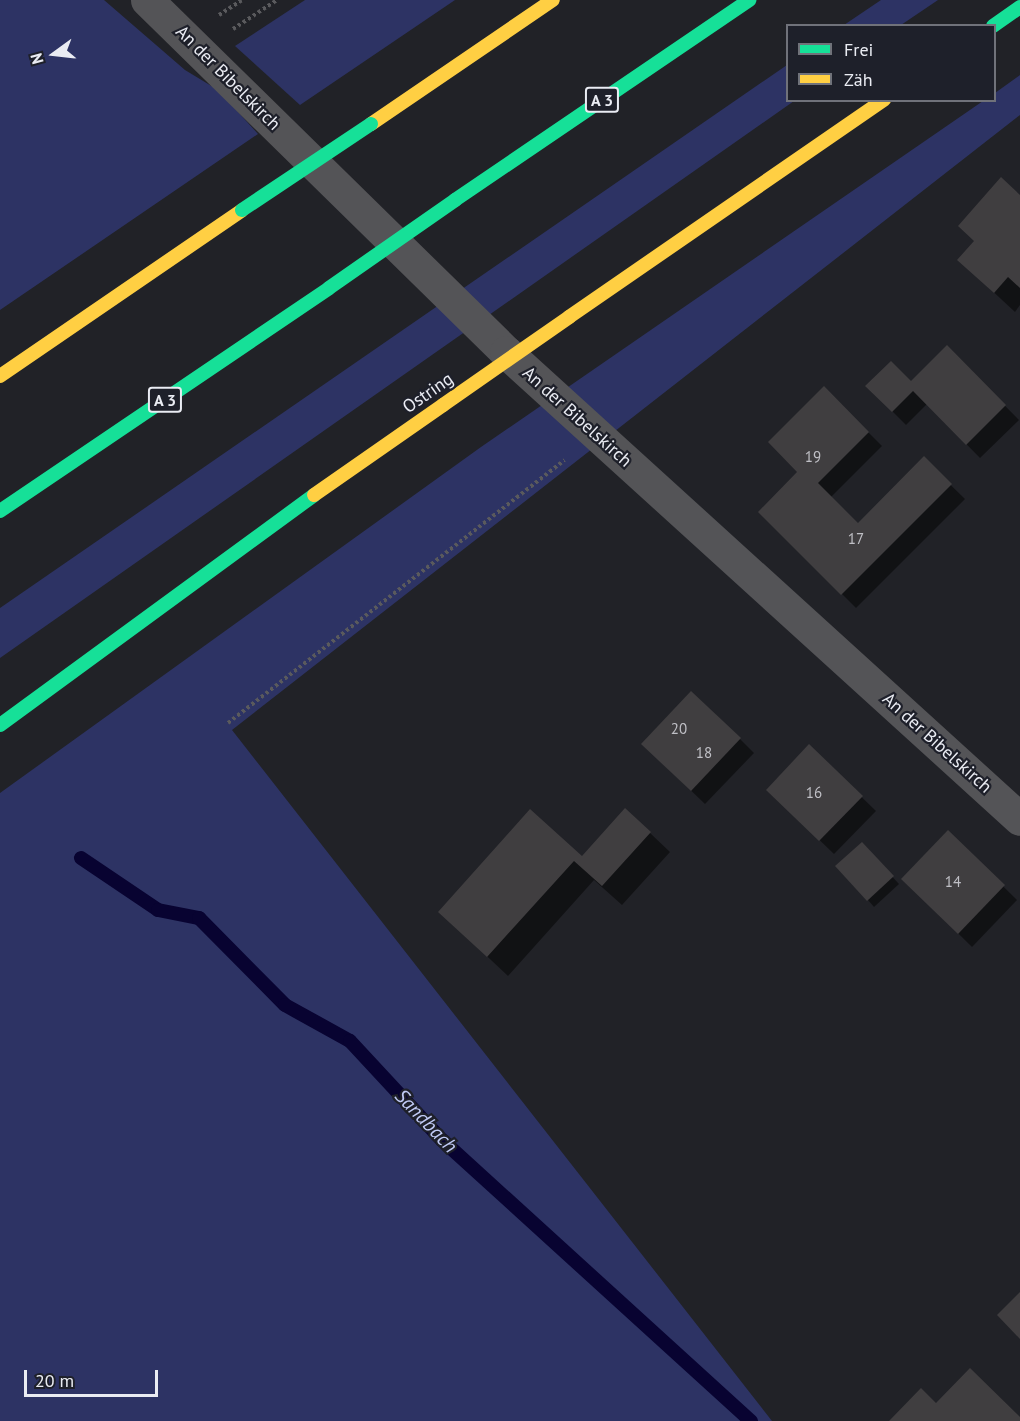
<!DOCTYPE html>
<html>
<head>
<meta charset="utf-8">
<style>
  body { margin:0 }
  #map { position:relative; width:1020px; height:1421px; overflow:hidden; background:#212227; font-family:"PT Sans",sans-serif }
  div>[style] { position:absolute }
  .green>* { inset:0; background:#2d3364 }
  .shadow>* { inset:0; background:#0007 }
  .stream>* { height:14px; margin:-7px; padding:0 7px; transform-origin:7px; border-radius:7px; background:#080331 }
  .building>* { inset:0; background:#403e40 }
  .path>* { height:4px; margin-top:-2px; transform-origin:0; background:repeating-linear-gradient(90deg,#5a5a5d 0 3px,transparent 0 6px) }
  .street>* { height:33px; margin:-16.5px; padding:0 16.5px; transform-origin:16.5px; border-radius:16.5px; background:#545457 }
  .fast>* { height:14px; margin:-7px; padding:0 7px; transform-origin:7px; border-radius:7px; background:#16e098 }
  .slow>* { height:14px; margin:-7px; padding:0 7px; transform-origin:7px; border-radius:7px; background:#ffcf43 }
  .fast-bridge>* { height:14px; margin:-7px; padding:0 7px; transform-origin:7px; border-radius:7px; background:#16e098 }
  .slow-bridge>* { height:14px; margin:-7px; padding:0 7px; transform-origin:7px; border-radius:7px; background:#ffcf43 }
  span { translate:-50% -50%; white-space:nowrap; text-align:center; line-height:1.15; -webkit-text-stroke:4.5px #1e202a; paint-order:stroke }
  .number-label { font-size:15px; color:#c0c0c6 }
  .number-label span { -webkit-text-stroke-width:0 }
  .shield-label span { padding:2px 4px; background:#1e202a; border:2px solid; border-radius:4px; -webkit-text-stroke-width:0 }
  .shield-label { font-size:16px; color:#eaecf3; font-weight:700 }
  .street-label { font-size:18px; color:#eaecf3 }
  .water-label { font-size:20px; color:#c0caf5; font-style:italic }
  .legend { position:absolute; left:786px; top:24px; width:210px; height:78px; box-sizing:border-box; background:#1e202a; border:2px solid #70727a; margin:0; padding:8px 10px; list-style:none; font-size:18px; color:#eaecf3 }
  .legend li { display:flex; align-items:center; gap:12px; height:30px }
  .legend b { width:30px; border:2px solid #70727a }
  .north { position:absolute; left:24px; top:24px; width:60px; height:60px; -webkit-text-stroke:4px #1e202a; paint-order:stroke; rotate:255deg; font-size:16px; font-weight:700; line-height:24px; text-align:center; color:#eaecf3 }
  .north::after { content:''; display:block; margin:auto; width:21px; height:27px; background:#eaecf3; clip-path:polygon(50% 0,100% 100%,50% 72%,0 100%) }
  .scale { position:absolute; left:24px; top:1370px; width:134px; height:27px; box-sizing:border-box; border:3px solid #eaecf3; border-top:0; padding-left:8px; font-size:18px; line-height:21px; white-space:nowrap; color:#eaecf3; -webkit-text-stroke:4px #1e202a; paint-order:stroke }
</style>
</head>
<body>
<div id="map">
  <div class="green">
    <div style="clip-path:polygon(0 0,104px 0,185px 70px,218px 90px,258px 134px,0 310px)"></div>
    <div style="clip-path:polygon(305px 0,455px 0,300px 105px,235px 46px)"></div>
    <div style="clip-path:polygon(881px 0,938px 0,901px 25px,844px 25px)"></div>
    <div style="clip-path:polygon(787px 65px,788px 100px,794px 101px,0 658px,0 608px)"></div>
    <div style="clip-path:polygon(1020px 75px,1020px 115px,232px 730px,772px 1421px,0 1421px,0 793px,481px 447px,983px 101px,994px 100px,995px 93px)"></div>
  </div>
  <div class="shadow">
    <div style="clip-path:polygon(1020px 197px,1020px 305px,1015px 312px,959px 260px)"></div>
    <div style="clip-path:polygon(947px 347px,1019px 420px,980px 458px,927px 404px,906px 425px,867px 386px,911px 383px)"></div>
    <div style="clip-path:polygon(824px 388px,882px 446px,830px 498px,858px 526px,924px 459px,965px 499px,856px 608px,760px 512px,799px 472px)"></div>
    <div style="clip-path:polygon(740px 739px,754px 753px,705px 804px,657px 758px)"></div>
    <div style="clip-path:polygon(809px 746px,876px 811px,834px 854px,781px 803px)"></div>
    <div style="clip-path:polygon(531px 811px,582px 858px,650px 833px,670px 852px,622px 905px,594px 880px,508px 976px,440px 912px)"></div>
    <div style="clip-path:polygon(948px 832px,1017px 900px,972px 947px,903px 879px)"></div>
    <div style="clip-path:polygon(862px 844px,899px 884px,874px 907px,868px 900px)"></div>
  </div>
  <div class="stream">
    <div style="left:81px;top:858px;width:93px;rotate:34deg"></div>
    <div style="left:158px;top:910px;width:42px;rotate:11deg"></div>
    <div style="left:199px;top:918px;width:122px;rotate:45.3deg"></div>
    <div style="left:285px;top:1005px;width:74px;rotate:29deg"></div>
    <div style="left:350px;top:1041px;width:135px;rotate:47.1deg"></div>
    <div style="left:442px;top:1140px;width:418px;rotate:42.3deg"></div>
  </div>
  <div class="building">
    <div style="clip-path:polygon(1001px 177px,1020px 195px,1020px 288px,1008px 277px,994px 293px,957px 260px,974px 241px,958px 226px)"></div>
    <div style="clip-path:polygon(947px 345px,1006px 405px,966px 445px,913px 391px,892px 412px,865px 386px,891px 361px,911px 381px)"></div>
    <div style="clip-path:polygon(824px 386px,869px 432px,818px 483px,858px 523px,924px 456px,952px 484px,841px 595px,758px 512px,797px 472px,768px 442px)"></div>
    <div style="clip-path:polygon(691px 691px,741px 738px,691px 791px,641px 744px)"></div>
    <div style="clip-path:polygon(809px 744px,863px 796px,819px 841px,766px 790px)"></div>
    <div style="clip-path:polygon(625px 808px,651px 832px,602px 886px,574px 861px,487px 957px,438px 912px,530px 809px,582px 856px)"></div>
    <div style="clip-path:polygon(948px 830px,1005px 885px,958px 934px,901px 879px)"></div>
    <div style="clip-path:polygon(862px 842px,894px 876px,867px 901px,835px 866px)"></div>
    <div style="clip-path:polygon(1020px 1292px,1020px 1339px,997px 1315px)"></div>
    <div style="clip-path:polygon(970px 1368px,1020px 1417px,1020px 1421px,889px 1421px,921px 1388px,936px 1403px)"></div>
  </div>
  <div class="path">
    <div style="left:219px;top:15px;width:27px;rotate:-33deg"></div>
    <div style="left:233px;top:29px;width:53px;rotate:-33.4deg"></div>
    <div style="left:228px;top:723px;width:427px;rotate:-38deg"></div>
  </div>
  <div class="street">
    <div style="left:147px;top:0;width:503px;rotate:44.44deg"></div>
    <div style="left:506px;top:352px;width:694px;rotate:42.26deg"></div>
  </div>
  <div class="fast">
    <div style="left:993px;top:26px;width:33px;rotate:-35deg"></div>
    <div style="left:455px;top:200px;width:356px;rotate:-34.2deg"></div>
    <div style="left:0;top:511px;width:397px;rotate:-34.1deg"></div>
    <div style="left:0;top:725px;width:389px;rotate:-36.2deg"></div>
  </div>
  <div class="slow">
    <div style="left:371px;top:124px;width:220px;rotate:-34.3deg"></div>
    <div style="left:569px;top:317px;width:383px;rotate:-34.6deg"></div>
    <div style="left:0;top:376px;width:293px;rotate:-34.4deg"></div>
    <div style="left:314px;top:495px;width:157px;rotate:-34.9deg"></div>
  </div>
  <div class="fast-bridge">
    <div style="left:242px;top:210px;width:155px;rotate:-33.7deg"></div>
    <div style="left:329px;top:288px;width:154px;rotate:-34.9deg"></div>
  </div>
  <div class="slow-bridge">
    <div style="left:443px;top:405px;width:154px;rotate:-34.9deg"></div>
  </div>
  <div class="number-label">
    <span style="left:813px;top:457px">19</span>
    <span style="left:856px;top:539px">17</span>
    <span style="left:679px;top:729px">20</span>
    <span style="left:704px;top:753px">18</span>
    <span style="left:814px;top:793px">16</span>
    <span style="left:953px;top:882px">14</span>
  </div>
  <div class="shield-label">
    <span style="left:602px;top:100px">A 3</span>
    <span style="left:165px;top:400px">A 3</span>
  </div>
  <div class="street-label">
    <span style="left:228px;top:78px;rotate:45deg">An der Bibelskirch</span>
    <span style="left:428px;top:393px;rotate:-35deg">Ostring</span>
    <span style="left:577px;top:417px;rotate:42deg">An der Bibelskirch</span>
    <span style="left:937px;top:743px;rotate:42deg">An der Bibelskirch</span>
  </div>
  <div class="water-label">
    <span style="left:426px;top:1121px;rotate:46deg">Sandbach</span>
  </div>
  <ul class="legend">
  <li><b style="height:8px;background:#16e098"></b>Frei</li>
  <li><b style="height:8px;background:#ffcf43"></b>Zäh</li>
  </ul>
  <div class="north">N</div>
  <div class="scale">20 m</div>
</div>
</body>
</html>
